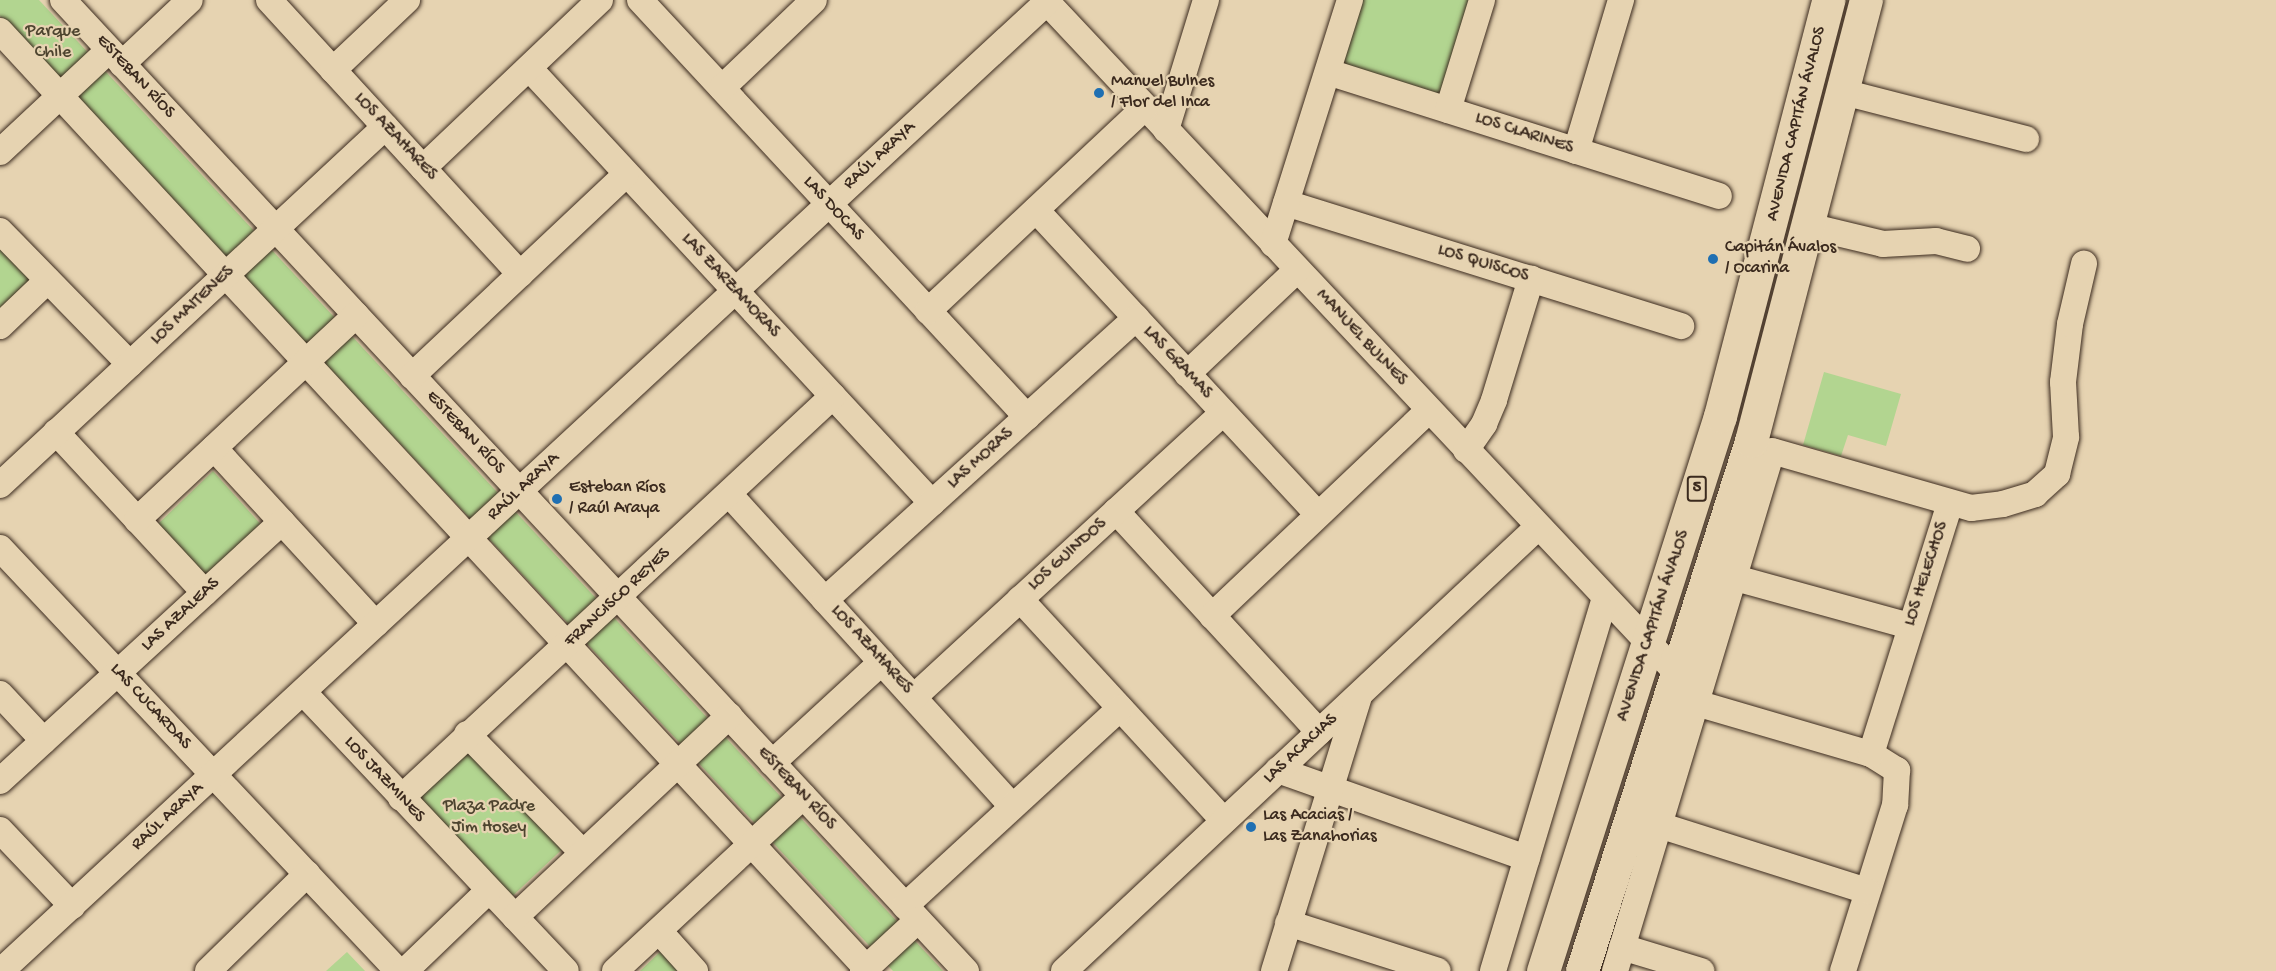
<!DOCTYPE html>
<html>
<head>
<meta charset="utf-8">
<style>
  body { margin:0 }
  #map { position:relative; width:2276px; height:971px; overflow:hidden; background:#e6d3b1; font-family:"Gochi Hand",sans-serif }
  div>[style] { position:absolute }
  .green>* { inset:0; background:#b2d590 }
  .roads { filter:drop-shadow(0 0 2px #3b2a1e) drop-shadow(0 0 2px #3b2a1e) }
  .minor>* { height:26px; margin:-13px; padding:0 13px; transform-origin:13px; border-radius:13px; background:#e6d3b1 }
  .highway>* { height:33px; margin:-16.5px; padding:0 16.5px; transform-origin:16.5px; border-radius:16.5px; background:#e6d3b1 }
  .dots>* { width:16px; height:16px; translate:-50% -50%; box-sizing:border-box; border:3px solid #e6d3b1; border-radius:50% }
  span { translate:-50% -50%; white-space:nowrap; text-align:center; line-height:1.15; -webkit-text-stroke:4.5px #e6d3b1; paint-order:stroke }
  .shield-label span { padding:2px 4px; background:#e6d3b1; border:2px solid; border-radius:4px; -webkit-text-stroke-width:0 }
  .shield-label { font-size:16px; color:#3b2a1e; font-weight:700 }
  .park-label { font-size:18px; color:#4d442f }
  .street-label { font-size:18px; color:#3b2a1e }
  .poi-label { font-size:18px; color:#3b2a1e }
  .left { translate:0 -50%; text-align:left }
</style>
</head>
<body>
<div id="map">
  <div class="green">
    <div style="clip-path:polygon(0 0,39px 0,943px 971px,893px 971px,0 16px)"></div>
    <div style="clip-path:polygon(1356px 0,1473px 0,1443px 96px,1336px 63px)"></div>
    <div style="clip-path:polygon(0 246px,31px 279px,0 308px)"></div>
    <div style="clip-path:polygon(1824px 372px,1901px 394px,1886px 446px,1848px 435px,1841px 456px,1803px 445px)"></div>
    <div style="clip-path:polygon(213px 471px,264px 528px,210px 582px,158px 524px)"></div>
    <div style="clip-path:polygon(472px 734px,572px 840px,505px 903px,405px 796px)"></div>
    <div style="clip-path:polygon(661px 951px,679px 971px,640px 971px)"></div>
    <div style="clip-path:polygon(347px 952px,365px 971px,326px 971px)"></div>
  </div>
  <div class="roads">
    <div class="minor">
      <div style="left:63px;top:0;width:1326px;rotate:47.08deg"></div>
      <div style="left:269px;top:0;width:372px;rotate:47.5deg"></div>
      <div style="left:640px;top:0;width:569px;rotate:47.14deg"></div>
      <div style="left:1045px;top:0;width:925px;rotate:46.8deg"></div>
      <div style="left:0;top:31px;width:1280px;rotate:47.25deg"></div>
      <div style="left:122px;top:64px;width:93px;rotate:-43.3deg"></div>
      <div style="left:529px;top:68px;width:593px;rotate:47.19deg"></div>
      <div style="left:333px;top:70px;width:102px;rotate:-43.4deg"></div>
      <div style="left:1328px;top:72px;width:410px;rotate:17.6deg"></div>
      <div style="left:722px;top:88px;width:127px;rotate:-43.7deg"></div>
      <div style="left:1843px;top:92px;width:189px;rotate:14.4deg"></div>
      <div style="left:1448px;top:110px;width:115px;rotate:-72.8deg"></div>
      <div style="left:1166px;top:130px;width:136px;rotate:-72.9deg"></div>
      <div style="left:1576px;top:151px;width:158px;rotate:-73.4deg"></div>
      <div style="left:0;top:152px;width:149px;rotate:-43.1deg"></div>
      <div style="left:423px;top:168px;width:244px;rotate:-43.5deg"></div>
      <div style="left:1286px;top:203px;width:414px;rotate:17.3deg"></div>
      <div style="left:1036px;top:210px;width:415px;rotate:47.2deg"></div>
      <div style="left:1808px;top:226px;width:77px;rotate:13.5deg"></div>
      <div style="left:1883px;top:244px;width:53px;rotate:-3.2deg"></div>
      <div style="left:1936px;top:241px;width:32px;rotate:14deg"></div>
      <div style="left:0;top:231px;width:186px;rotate:45.7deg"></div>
      <div style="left:1273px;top:244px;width:256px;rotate:-72.5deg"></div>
      <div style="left:928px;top:311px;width:298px;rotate:-43.2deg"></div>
      <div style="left:0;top:326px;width:66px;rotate:-43.8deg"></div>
      <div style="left:1187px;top:374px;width:151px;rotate:-43.4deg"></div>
      <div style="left:412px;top:376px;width:294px;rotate:-43.3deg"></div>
      <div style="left:56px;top:432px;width:219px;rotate:47.2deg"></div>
      <div style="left:214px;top:448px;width:239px;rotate:47.4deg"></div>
      <div style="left:1466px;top:450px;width:32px;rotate:-55deg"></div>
      <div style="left:1484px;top:424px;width:26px;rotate:-67deg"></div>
      <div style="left:1494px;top:400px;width:127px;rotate:-73deg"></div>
      <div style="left:0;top:485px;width:526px;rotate:-42.92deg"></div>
      <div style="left:729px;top:494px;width:421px;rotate:47.8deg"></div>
      <div style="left:1116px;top:511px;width:300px;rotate:47.4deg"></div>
      <div style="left:137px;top:520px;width:300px;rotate:-43.1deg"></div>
      <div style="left:0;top:548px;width:581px;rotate:46.74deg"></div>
      <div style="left:1717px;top:573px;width:200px;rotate:15.4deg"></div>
      <div style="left:1020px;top:599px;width:301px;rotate:47.4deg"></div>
      <div style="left:825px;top:600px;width:420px;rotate:-42.2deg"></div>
      <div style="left:1212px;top:616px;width:299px;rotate:-43.5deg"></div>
      <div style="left:303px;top:692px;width:383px;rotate:46.7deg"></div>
      <div style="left:0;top:694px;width:64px;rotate:46.9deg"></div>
      <div style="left:914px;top:697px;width:420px;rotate:-42.6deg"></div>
      <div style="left:1679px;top:698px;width:200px;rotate:16.3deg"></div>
      <div style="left:1871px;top:754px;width:31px;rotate:32deg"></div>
      <div style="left:1897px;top:770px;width:35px;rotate:93deg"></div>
      <div style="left:1895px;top:805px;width:174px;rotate:107.4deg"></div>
      <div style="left:467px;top:734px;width:165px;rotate:45.7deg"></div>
      <div style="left:1871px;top:754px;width:263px;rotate:-72.5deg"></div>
      <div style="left:772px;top:763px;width:149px;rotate:-42.6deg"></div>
      <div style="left:1278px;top:770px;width:264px;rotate:19.5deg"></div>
      <div style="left:0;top:781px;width:383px;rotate:-42.6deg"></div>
      <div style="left:401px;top:798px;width:590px;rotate:-42.94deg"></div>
      <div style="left:1659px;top:825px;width:218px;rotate:17.6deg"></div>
      <div style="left:0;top:830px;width:105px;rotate:46.5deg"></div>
      <div style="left:905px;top:906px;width:292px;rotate:-42.6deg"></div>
      <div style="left:515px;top:917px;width:294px;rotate:-43.2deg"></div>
      <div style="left:1288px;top:923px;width:157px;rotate:17.7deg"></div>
      <div style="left:659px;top:931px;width:54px;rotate:48deg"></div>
      <div style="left:1622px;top:947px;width:83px;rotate:16.9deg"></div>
      <div style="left:1px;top:971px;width:1426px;rotate:-42.81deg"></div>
      <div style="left:208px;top:971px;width:139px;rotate:-44.4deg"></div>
      <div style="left:405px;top:971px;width:115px;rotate:-43.9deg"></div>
      <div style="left:615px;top:971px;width:257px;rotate:-42.9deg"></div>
      <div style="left:863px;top:971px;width:75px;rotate:-42.8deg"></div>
      <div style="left:1064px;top:971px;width:649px;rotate:-43.13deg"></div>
      <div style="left:1274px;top:971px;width:287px;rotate:-72.8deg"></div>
      <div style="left:1493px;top:971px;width:389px;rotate:-73.3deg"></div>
      <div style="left:1615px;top:971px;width:543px;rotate:-73.2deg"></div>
      <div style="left:1772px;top:451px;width:207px;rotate:16deg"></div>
      <div style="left:1971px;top:508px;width:32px;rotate:-7deg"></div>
      <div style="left:2003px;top:504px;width:34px;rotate:-17deg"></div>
      <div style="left:2035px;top:494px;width:30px;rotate:-42deg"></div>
      <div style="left:2057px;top:474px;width:38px;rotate:-76deg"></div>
      <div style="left:2066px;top:437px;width:55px;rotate:-93.1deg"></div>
      <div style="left:2063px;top:382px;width:58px;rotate:-83.1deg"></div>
      <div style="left:2070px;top:324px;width:62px;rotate:-76.9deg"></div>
    </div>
    <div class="highway">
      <div style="left:1543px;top:971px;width:583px;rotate:-72.31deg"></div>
      <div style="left:1720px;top:416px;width:430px;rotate:-75.4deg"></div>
      <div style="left:1582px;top:971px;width:556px;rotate:-72.31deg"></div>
      <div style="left:1751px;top:441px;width:456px;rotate:-75.4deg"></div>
    </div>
  </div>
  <div class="dots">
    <div style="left:1099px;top:93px;background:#1f6fb2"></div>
    <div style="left:1713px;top:259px;background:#1f6fb2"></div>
    <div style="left:557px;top:499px;background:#1f6fb2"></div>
    <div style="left:1251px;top:827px;background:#1f6fb2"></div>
  </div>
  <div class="shield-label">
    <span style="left:1697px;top:489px">5</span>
  </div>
  <div class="park-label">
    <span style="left:53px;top:43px">Parque<br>Chile</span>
    <span style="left:489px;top:818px">Plaza Padre<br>Jim Hosey</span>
  </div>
  <div class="street-label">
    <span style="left:135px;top:77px;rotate:47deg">ESTEBAN RÍOS</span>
    <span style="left:1797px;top:124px;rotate:-76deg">AVENIDA CAPITÁN ÁVALOS</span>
    <span style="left:1524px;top:134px;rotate:18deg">LOS CLARINES</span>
    <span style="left:395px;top:137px;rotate:47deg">LOS AZAHARES</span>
    <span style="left:880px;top:156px;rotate:-43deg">RAÚL ARAYA</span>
    <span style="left:833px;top:209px;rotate:47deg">LAS DOCAS</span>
    <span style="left:1483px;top:264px;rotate:17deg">LOS QUISCOS</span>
    <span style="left:730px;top:286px;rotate:47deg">LAS ZARZAMORAS</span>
    <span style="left:193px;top:306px;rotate:-43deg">LOS MAITENES</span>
    <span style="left:1361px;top:338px;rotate:47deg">MANUEL BULNES</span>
    <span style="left:1177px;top:363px;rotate:47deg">LAS GRAMAS</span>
    <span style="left:465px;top:433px;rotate:47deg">ESTEBAN RÍOS</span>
    <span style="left:981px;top:459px;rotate:-42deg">LAS MORAS</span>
    <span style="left:524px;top:487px;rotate:-43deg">RAÚL ARAYA</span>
    <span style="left:1068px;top:555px;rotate:-42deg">LOS GUINDOS</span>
    <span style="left:1927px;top:574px;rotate:-72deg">LOS HELECHOS</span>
    <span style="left:618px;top:598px;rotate:-43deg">FRANCISCO REYES</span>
    <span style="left:181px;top:615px;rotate:-43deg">LAS AZALEAS</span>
    <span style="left:1654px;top:626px;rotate:-72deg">AVENIDA CAPITÁN ÁVALOS</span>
    <span style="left:871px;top:650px;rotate:48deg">LOS AZAHARES</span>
    <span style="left:150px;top:707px;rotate:47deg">LAS CUCARDAS</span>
    <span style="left:1301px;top:749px;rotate:-43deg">LAS ACACIAS</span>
    <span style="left:384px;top:780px;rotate:47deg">LOS JAZMINES</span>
    <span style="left:796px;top:789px;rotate:47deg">ESTEBAN RÍOS</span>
    <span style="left:168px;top:817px;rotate:-43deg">RAÚL ARAYA</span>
  </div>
  <div class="poi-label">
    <span class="left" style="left:1111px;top:93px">Manuel Bulnes<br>/ Flor del Inca</span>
    <span class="left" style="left:1725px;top:259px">Capitán Ávalos<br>/ Ocarina</span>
    <span class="left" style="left:569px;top:499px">Esteban Ríos<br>/ Raúl Araya</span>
    <span class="left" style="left:1263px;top:827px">Las Acacias /<br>Las Zanahorias</span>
  </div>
</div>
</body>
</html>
